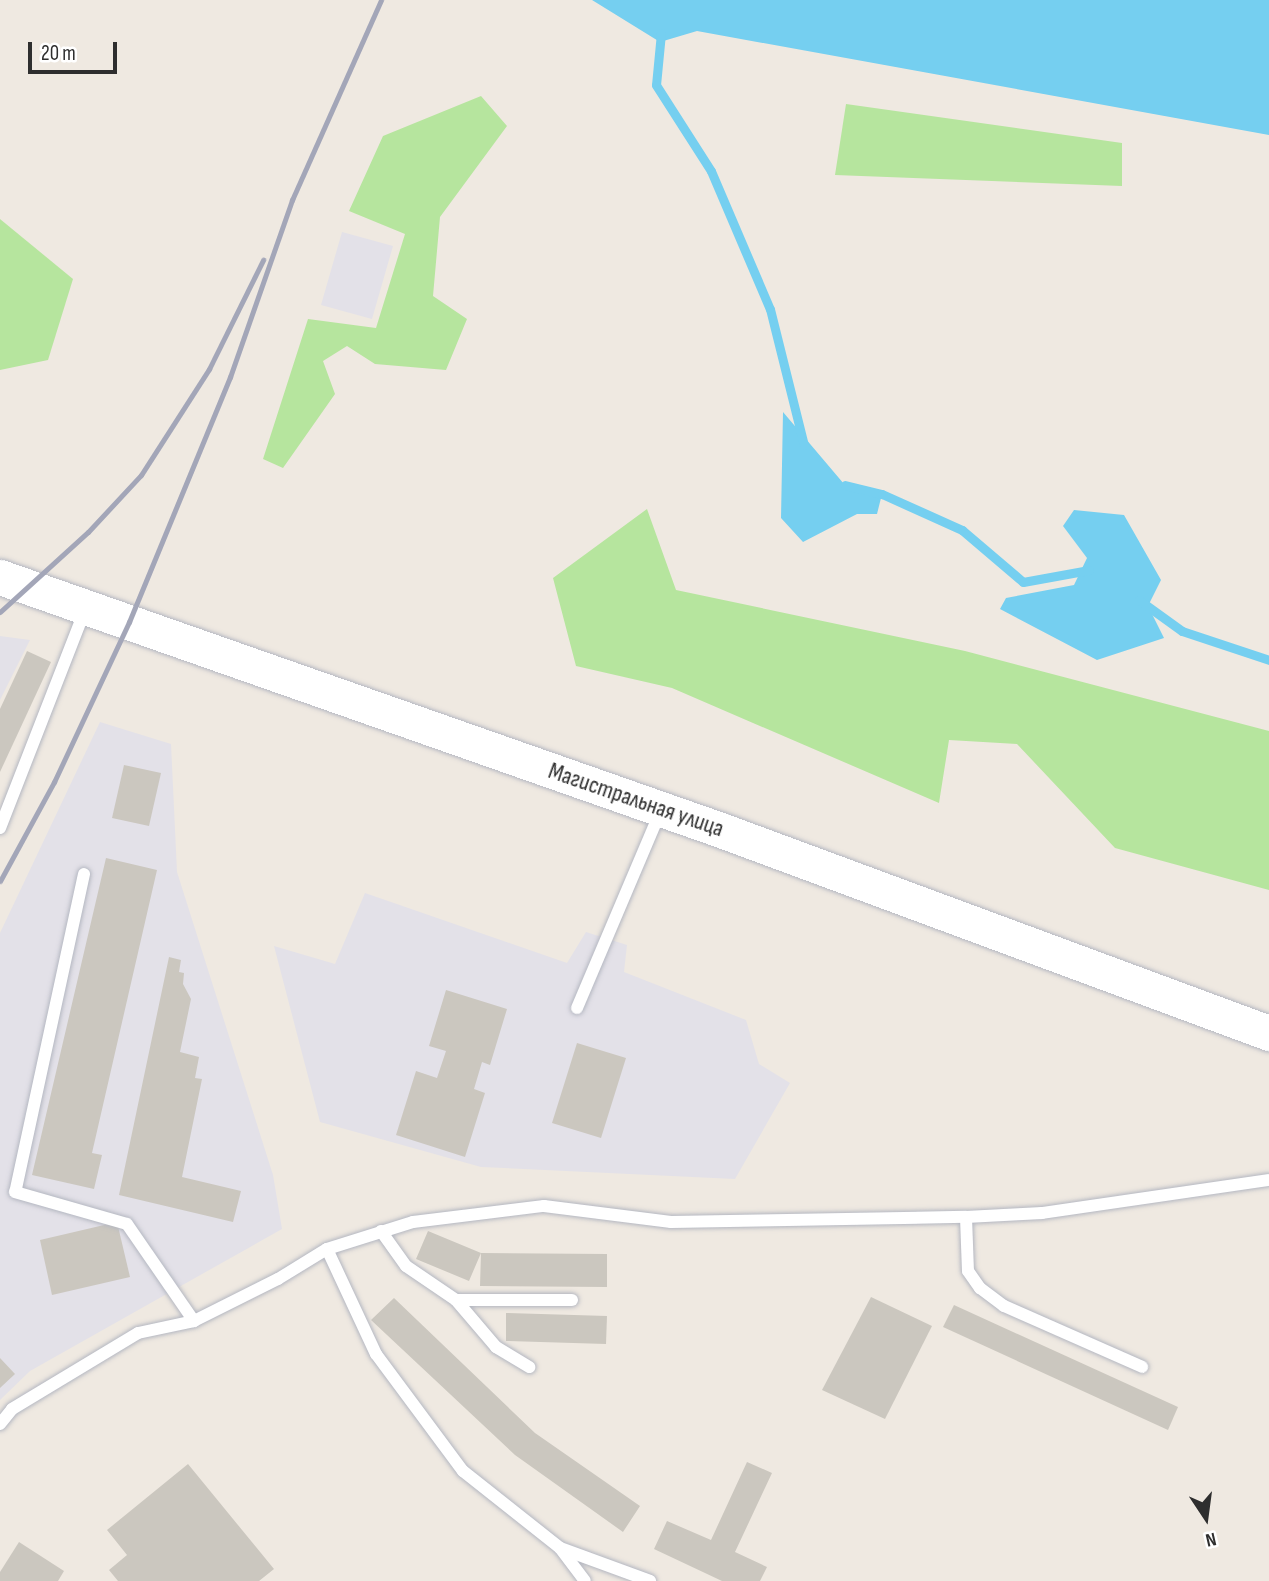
<!DOCTYPE html>
<html>
<head>
<meta charset="utf-8">
<style>
  body { margin:0 }
  #map { position:relative; width:1269px; height:1581px; overflow:hidden; background:#efe9e1; font-family:"Sofia Sans Condensed",sans-serif }
  div>[style] { position:absolute }
  .industrial>* { inset:0; background:#e3e1e8 }
  .green>* { inset:0; background:#b6e59e }
  .water>* { inset:0; background:#75cff0 }
  .stream>* { height:9px; margin:-4.5px; padding:0 4.5px; transform-origin:4.5px; border-radius:4.5px; background:#75cff0 }
  .building>* { inset:0; background:#cbc7bf }
  .roads { filter:drop-shadow(0 0 2px #b4b7c1) drop-shadow(0 0 2px #b4b7c1) }
  .lane>* { height:12px; margin:-6px; padding:0 6px; transform-origin:6px; border-radius:6px; background:#fff }
  .secondary>* { height:35px; margin:-17.5px; padding:0 17.5px; transform-origin:17.5px; border-radius:17.5px; background:#fff }
  .rail>* { height:5px; margin:-2.5px; padding:0 2.5px; transform-origin:2.5px; border-radius:2.5px; background:#a3a6b8 }
  span { translate:-50% -50%; white-space:nowrap; text-align:center; line-height:1.15; -webkit-text-stroke:7px #fff; paint-order:stroke }
  .street-label { font-size:24px; color:#2e2e2e }
  .north { position:absolute; left:1171px; top:1483px; width:70px; height:70px; -webkit-text-stroke:5px #fff; paint-order:stroke; rotate:167deg; font-size:19px; font-weight:700; line-height:28px; text-align:center; color:#2e2e2e }
  .north::after { content:''; display:block; margin:auto; width:24px; height:32px; background:#2e2e2e; clip-path:polygon(50% 0,100% 100%,50% 72%,0 100%) }
  .scale { position:absolute; left:28px; top:42px; width:89px; height:32px; box-sizing:border-box; border:4px solid #2e2e2e; border-top:0; padding-left:9px; font-size:21px; line-height:24px; white-space:nowrap; color:#2e2e2e; -webkit-text-stroke:5px #fff; paint-order:stroke }
</style>
</head>
<body>
<div id="map">
  <div class="industrial">
    <div style="clip-path:polygon(342px 232px,393px 246px,372px 319px,321px 305px)"></div>
    <div style="clip-path:polygon(0 636px,30px 640px,0 700px)"></div>
    <div style="clip-path:polygon(100px 722px,171px 744px,177px 872px,273px 1175px,282px 1229px,30px 1371px,0 1400px,0 933px)"></div>
    <div style="clip-path:polygon(365px 893px,567px 963px,586px 932px,627px 945px,624px 972px,746px 1020px,759px 1064px,790px 1083px,735px 1179px,481px 1167px,320px 1122px,274px 946px,335px 964px)"></div>
  </div>
  <div class="green">
    <div style="clip-path:polygon(481px 96px,507px 126px,440px 217px,433px 296px,467px 319px,446px 370px,375px 364px,347px 346px,323px 361px,335px 394px,283px 468px,263px 459px,308px 319px,376px 328px,405px 234px,349px 211px,383px 136px)"></div>
    <div style="clip-path:polygon(846px 104px,1122px 143px,1122px 186px,835px 175px)"></div>
    <div style="clip-path:polygon(0 219px,73px 279px,48px 360px,0 370px)"></div>
    <div style="clip-path:polygon(647px 509px,676px 590px,965px 651px,1269px 731px,1269px 890px,1115px 848px,1017px 744px,949px 740px,939px 803px,672px 688px,576px 666px,553px 578px)"></div>
  </div>
  <div class="water">
    <div style="clip-path:polygon(592px 0,1269px 0,1269px 135px,697px 31px,660px 42px)"></div>
    <div style="clip-path:polygon(783px 412px,844px 484px,882px 494px,877px 514px,857px 514px,803px 542px,781px 518px)"></div>
    <div style="clip-path:polygon(1074px 510px,1124px 515px,1161px 580px,1148px 606px,1164px 638px,1097px 660px,1000px 609px,1006px 598px,1074px 585px,1087px 558px,1063px 526px)"></div>
  </div>
  <div class="stream">
    <div style="left:661px;top:33px;width:52px;rotate:95.5deg"></div>
    <div style="left:656px;top:85px;width:102px;rotate:57.4deg"></div>
    <div style="left:711px;top:171px;width:150px;rotate:66.9deg"></div>
    <div style="left:770px;top:309px;width:140px;rotate:76deg"></div>
    <div style="left:845px;top:485px;width:38px;rotate:14deg"></div>
    <div style="left:882px;top:494px;width:88px;rotate:24.2deg"></div>
    <div style="left:962px;top:530px;width:80px;rotate:40.4deg"></div>
    <div style="left:1023px;top:582px;width:67px;rotate:-10.3deg"></div>
    <div style="left:1139px;top:600px;width:53px;rotate:35.8deg"></div>
    <div style="left:1182px;top:631px;width:92px;rotate:18.4deg"></div>
  </div>
  <div class="building">
    <div style="clip-path:polygon(27px 651px,51px 662px,0 772px,0 709px)"></div>
    <div style="clip-path:polygon(124px 765px,161px 773px,149px 826px,112px 818px)"></div>
    <div style="clip-path:polygon(106px 858px,157px 870px,92px 1153px,102px 1155px,94px 1189px,32px 1175px)"></div>
    <div style="clip-path:polygon(169px 957px,181px 960px,179px 972px,184px 973px,183px 984px,191px 999px,180px 1052px,199px 1057px,195px 1078px,202px 1079px,182px 1177px,241px 1191px,233px 1222px,119px 1195px)"></div>
    <div style="clip-path:polygon(446px 990px,507px 1009px,490px 1065px,482px 1062px,474px 1089px,485px 1093px,465px 1157px,396px 1135px,416px 1071px,437px 1078px,446px 1051px,429px 1046px)"></div>
    <div style="clip-path:polygon(577px 1043px,626px 1058px,601px 1138px,552px 1123px)"></div>
    <div style="clip-path:polygon(117px 1222px,130px 1277px,52px 1295px,40px 1240px)"></div>
    <div style="clip-path:polygon(428px 1231px,481px 1253px,607px 1254px,607px 1287px,480px 1286px,481px 1253px,469px 1281px,416px 1259px)"></div>
    <div style="clip-path:polygon(871px 1297px,932px 1326px,885px 1419px,822px 1390px)"></div>
    <div style="clip-path:polygon(394px 1298px,535px 1433px,640px 1506px,623px 1532px,515px 1455px,371px 1320px)"></div>
    <div style="clip-path:polygon(954px 1305px,1178px 1407px,1168px 1430px,943px 1327px)"></div>
    <div style="clip-path:polygon(506px 1313px,607px 1316px,606px 1344px,506px 1341px)"></div>
    <div style="clip-path:polygon(0 1358px,15px 1374px,0 1388px)"></div>
    <div style="clip-path:polygon(747px 1462px,772px 1473px,735px 1552px,767px 1567px,760px 1581px,722px 1581px,654px 1549px,667px 1521px,711px 1540px)"></div>
    <div style="clip-path:polygon(188px 1464px,274px 1569px,259px 1581px,118px 1581px,109px 1570px,127px 1555px,107px 1530px)"></div>
    <div style="clip-path:polygon(19px 1542px,64px 1571px,58px 1581px,0 1581px,0 1572px)"></div>
  </div>
  <div class="roads">
    <div class="lane">
      <div style="left:0;top:828px;width:234px;rotate:-68.7deg"></div>
      <div style="left:84px;top:874px;width:325px;rotate:102.2deg"></div>
      <div style="left:15px;top:1192px;width:116px;rotate:15.9deg"></div>
      <div style="left:127px;top:1224px;width:118px;rotate:55.4deg"></div>
      <div style="left:577px;top:1008px;width:213px;rotate:-67deg"></div>
      <div style="left:966px;top:1217px;width:54px;rotate:87.9deg"></div>
      <div style="left:968px;top:1271px;width:21px;rotate:55deg"></div>
      <div style="left:980px;top:1288px;width:30px;rotate:37deg"></div>
      <div style="left:1004px;top:1306px;width:151px;rotate:23.8deg"></div>
      <div style="left:381px;top:1231px;width:43px;rotate:54.5deg"></div>
      <div style="left:406px;top:1266px;width:60px;rotate:34.2deg"></div>
      <div style="left:456px;top:1300px;width:62px;rotate:49.6deg"></div>
      <div style="left:496px;top:1347px;width:39px;rotate:31deg"></div>
      <div style="left:327px;top:1249px;width:116px;rotate:65deg"></div>
      <div style="left:376px;top:1354px;width:146px;rotate:53.4deg"></div>
      <div style="left:463px;top:1471px;width:124px;rotate:38.4deg"></div>
      <div style="left:560px;top:1548px;width:96px;rotate:20.1deg"></div>
      <div style="left:456px;top:1300px;width:116px"></div>
      <div style="left:0;top:1424px;width:19px;rotate:-51deg"></div>
      <div style="left:12px;top:1409px;width:147px;rotate:-31.1deg"></div>
      <div style="left:138px;top:1333px;width:57px;rotate:-12.1deg"></div>
      <div style="left:194px;top:1321px;width:94px;rotate:-26.6deg"></div>
      <div style="left:278px;top:1279px;width:57px;rotate:-31.5deg"></div>
      <div style="left:327px;top:1249px;width:90px;rotate:-17.4deg"></div>
      <div style="left:413px;top:1222px;width:132px;rotate:-7deg"></div>
      <div style="left:544px;top:1206px;width:128px;rotate:7.2deg"></div>
      <div style="left:671px;top:1222px;width:295px;rotate:-1deg"></div>
      <div style="left:966px;top:1217px;width:76px;rotate:-3deg"></div>
      <div style="left:1042px;top:1213px;width:229px;rotate:-8.3deg"></div>
      <div style="left:560px;top:1548px;width:41px;rotate:52.9deg"></div>
    </div>
    <div class="secondary">
      <div style="left:0;top:577px;width:761px;rotate:19.34deg"></div>
      <div style="left:718px;top:829px;width:588px;rotate:20.32deg"></div>
    </div>
  </div>
  <div class="rail">
    <div style="left:0;top:612px;width:119px;rotate:-42.3deg"></div>
    <div style="left:88px;top:532px;width:78px;rotate:-47.1deg"></div>
    <div style="left:141px;top:475px;width:126px;rotate:-57.3deg"></div>
    <div style="left:209px;top:369px;width:122px;rotate:-63.6deg"></div>
    <div style="left:0;top:881px;width:113px;rotate:-61.4deg"></div>
    <div style="left:54px;top:782px;width:177px;rotate:-64.9deg"></div>
    <div style="left:129px;top:622px;width:265px;rotate:-67.6deg"></div>
    <div style="left:230px;top:377px;width:188px;rotate:-70.7deg"></div>
    <div style="left:292px;top:200px;width:219px;rotate:-66deg"></div>
  </div>
  <div class="street-label">
    <span style="left:636px;top:800px;rotate:19deg">Магистральная улица</span>
  </div>
  <div class="north">N</div>
  <div class="scale">20 m</div>
</div>
</body>
</html>
